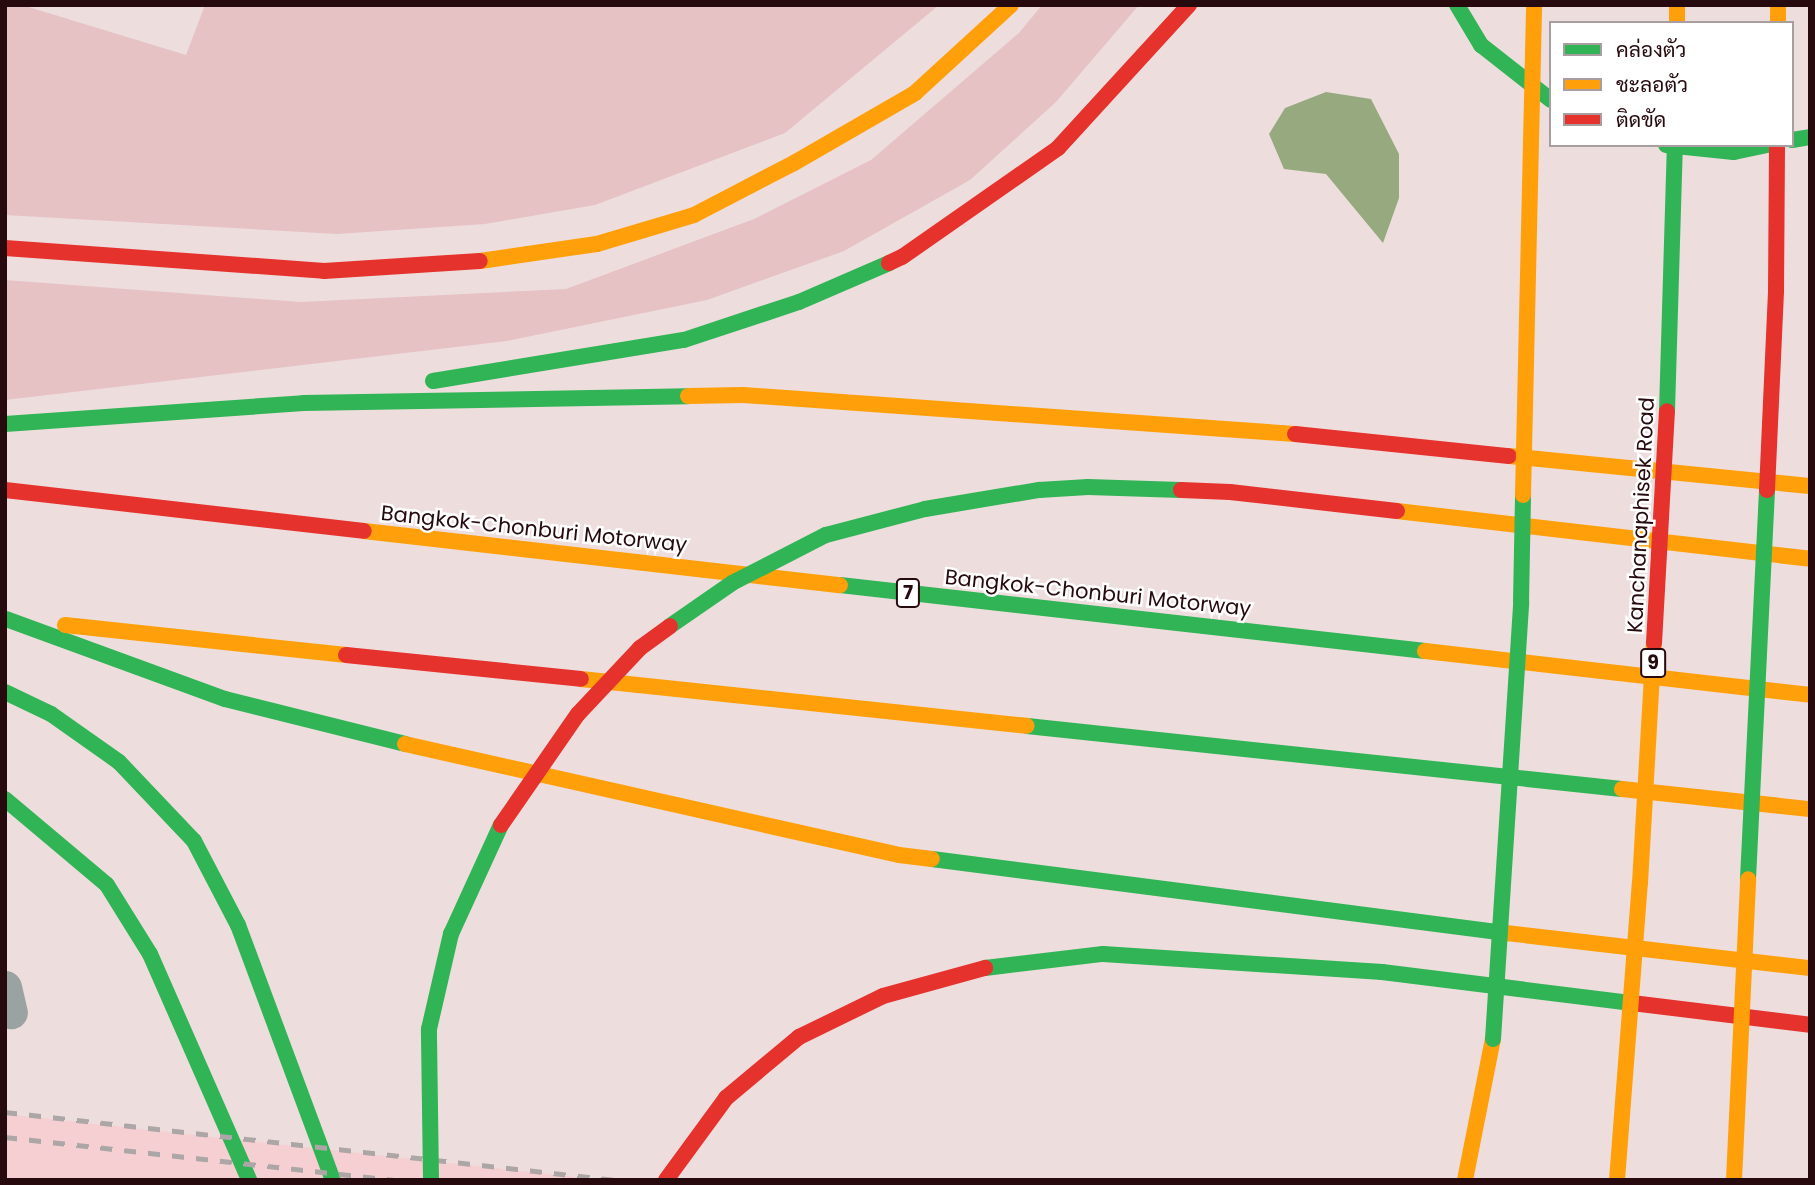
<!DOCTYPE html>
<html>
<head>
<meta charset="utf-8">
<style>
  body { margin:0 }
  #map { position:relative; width:1815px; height:1185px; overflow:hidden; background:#edd; font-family:Poppins,Sarabun,sans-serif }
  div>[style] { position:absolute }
  .built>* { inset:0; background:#f5cfd1 }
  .green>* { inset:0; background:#e6c2c4 }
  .water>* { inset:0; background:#96a97f }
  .street>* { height:33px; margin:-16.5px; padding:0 16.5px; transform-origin:16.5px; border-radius:16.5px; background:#9aa2a2 }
  .fast>* { height:16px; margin:-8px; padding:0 8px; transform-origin:8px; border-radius:8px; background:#30b455 }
  .slow>* { height:16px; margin:-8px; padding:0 8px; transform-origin:8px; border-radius:8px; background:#ff9f0a }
  .jam>* { height:16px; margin:-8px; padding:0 8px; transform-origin:8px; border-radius:8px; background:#e5322d }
  .rail>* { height:5px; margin-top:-2.5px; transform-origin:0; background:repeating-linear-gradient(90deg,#aca6a6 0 12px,transparent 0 24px) }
  .fast-bridge>* { height:16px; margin:-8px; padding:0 8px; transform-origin:8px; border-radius:8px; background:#30b455 }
  .slow-bridge>* { height:16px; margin:-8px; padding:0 8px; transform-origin:8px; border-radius:8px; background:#ff9f0a }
  .jam-bridge>* { height:16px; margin:-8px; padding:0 8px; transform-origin:8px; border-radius:8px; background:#e5322d }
  span { translate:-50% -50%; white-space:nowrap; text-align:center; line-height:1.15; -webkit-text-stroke:5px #fff; paint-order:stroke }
  .shield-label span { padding:2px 5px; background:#fff; border:2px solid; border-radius:5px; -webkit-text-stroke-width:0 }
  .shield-label { font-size:19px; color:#260a0e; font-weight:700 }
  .street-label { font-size:21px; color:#260a0e }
  .frame { position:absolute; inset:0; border:7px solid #260a0e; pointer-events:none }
  .legend { position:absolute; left:1549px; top:21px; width:245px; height:126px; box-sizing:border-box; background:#fff; border:2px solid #a89d9f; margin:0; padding:9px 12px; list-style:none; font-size:21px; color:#260a0e }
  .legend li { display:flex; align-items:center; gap:14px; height:35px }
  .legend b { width:35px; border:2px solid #a89d9f }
</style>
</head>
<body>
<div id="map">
  <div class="built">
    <div style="clip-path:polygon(5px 1114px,603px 1180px,5px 1180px)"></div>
  </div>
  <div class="green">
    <div style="clip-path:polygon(5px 5px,22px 5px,186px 55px,205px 5px,939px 5px,785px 133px,595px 205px,485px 224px,337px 234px,5px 215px)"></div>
    <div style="clip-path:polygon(1042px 5px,1139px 5px,1056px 102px,970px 180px,844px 251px,707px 300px,507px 341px,5px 400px,5px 280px,301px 302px,566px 289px,754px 219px,871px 160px,1019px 33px)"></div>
  </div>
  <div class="water">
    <div style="clip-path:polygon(1326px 92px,1371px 99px,1399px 154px,1399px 198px,1383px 243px,1326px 174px,1284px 169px,1269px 134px,1285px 108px)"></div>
  </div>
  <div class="street">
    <div style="left:5px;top:987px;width:26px;rotate:77deg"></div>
  </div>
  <div class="fast">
    <div style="left:1457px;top:5px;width:47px;rotate:59deg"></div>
    <div style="left:1481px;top:45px;width:89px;rotate:38.2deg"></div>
    <div style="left:1792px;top:140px;width:18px;rotate:-9deg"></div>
    <div style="left:1666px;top:145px;width:68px;rotate:5.9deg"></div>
    <div style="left:1734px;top:152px;width:35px;rotate:-12deg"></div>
    <div style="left:433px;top:381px;width:254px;rotate:-9.3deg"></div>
    <div style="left:684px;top:340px;width:121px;rotate:-18.3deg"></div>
    <div style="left:799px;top:302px;width:98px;rotate:-23.4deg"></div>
    <div style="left:5px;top:424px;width:299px;rotate:-4deg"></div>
    <div style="left:303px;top:403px;width:385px;rotate:-1deg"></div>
    <div style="left:840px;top:585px;width:589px;rotate:6.44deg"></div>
    <div style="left:6px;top:619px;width:233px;rotate:20.1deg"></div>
    <div style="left:225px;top:699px;width:186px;rotate:14deg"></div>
    <div style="left:5px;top:692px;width:51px;rotate:25.6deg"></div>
    <div style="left:51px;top:714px;width:83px;rotate:35.2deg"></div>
    <div style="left:119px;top:762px;width:109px;rotate:46.5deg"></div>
    <div style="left:194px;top:841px;width:95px;rotate:62.4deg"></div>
    <div style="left:238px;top:925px;width:272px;rotate:69.6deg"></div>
    <div style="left:1027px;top:726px;width:598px;rotate:6.04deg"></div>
    <div style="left:5px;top:799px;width:133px;rotate:40.1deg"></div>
    <div style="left:107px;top:885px;width:81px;rotate:58.1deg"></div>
    <div style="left:150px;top:954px;width:247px;rotate:66.3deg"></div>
    <div style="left:932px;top:859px;width:579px;rotate:7.35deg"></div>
    <div style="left:985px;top:968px;width:119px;rotate:-6.8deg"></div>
    <div style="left:1103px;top:954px;width:280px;rotate:3.7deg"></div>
    <div style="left:1382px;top:972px;width:252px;rotate:7.1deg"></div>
  </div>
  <div class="slow">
    <div style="left:1677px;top:5px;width:18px;rotate:90deg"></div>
    <div style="left:1778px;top:5px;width:18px;rotate:90deg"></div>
    <div style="left:480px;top:261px;width:118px;rotate:-8.3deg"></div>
    <div style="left:597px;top:244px;width:101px;rotate:-16.6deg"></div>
    <div style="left:694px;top:215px;width:113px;rotate:-27.5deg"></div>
    <div style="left:794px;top:163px;width:140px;rotate:-30deg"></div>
    <div style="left:915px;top:93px;width:130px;rotate:-42.5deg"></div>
    <div style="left:688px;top:396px;width:55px;rotate:-1deg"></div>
    <div style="left:743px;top:395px;width:553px;rotate:4.04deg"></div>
    <div style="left:1509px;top:456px;width:302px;rotate:5.7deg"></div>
    <div style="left:1397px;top:511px;width:416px;rotate:6.6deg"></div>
    <div style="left:364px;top:531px;width:479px;rotate:6.5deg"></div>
    <div style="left:65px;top:625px;width:283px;rotate:6.1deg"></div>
    <div style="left:1425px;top:651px;width:388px;rotate:6.5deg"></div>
    <div style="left:581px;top:679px;width:448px;rotate:6deg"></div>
    <div style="left:405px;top:744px;width:506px;rotate:12.66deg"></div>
    <div style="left:899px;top:855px;width:33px;rotate:7deg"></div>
    <div style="left:1622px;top:789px;width:189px;rotate:6.1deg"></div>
    <div style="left:1506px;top:933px;width:306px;rotate:6.6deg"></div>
    <div style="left:1465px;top:1180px;width:144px;rotate:-78.8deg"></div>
  </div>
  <div class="jam">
    <div style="left:5px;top:248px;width:320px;rotate:4.1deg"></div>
    <div style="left:324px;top:271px;width:156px;rotate:-3.7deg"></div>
    <div style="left:889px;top:263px;width:14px;rotate:-25deg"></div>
    <div style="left:902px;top:257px;width:190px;rotate:-34.9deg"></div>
    <div style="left:1058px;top:148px;width:194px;rotate:-47.5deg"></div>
    <div style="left:1295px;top:434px;width:215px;rotate:5.9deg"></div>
    <div style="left:5px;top:490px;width:361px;rotate:6.5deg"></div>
    <div style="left:346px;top:655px;width:236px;rotate:5.8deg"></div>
    <div style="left:1632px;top:1003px;width:179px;rotate:7deg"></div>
    <div style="left:666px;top:1180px;width:102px;rotate:-53.8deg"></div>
    <div style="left:726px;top:1098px;width:95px;rotate:-39.9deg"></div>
    <div style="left:799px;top:1037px;width:93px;rotate:-26deg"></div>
    <div style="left:883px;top:996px;width:106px;rotate:-15.4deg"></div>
  </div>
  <div class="rail">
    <div style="left:5px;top:1112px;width:614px;rotate:6.36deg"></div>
    <div style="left:5px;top:1137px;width:394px;rotate:6.3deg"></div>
  </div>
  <div class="fast-bridge">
    <div style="left:1667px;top:411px;width:266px;rotate:-88.3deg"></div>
    <div style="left:670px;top:626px;width:75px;rotate:-34.7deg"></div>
    <div style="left:732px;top:583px;width:106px;rotate:-27.1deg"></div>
    <div style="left:826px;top:535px;width:102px;rotate:-14.7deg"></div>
    <div style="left:925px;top:509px;width:116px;rotate:-9.5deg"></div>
    <div style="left:1039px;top:490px;width:49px;rotate:-3.5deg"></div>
    <div style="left:1088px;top:487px;width:93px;rotate:1.8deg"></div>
    <div style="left:1748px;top:879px;width:389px;rotate:-87.2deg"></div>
    <div style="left:1493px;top:1039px;width:438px;rotate:-86.3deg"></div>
    <div style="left:1521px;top:602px;width:107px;rotate:-88.9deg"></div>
    <div style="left:431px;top:1180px;width:151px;rotate:-90.8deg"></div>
    <div style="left:429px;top:1029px;width:98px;rotate:-77deg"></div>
    <div style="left:451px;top:934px;width:120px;rotate:-65.4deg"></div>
  </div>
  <div class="slow-bridge">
    <div style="left:1523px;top:495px;width:490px;rotate:-88.7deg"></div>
    <div style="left:1617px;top:1180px;width:298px;rotate:-85.6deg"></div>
    <div style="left:1640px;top:883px;width:240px;rotate:-86.7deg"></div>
    <div style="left:1734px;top:1180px;width:301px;rotate:-87.3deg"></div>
  </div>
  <div class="jam-bridge">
    <div style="left:1181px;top:490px;width:49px;rotate:2.3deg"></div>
    <div style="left:1230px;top:492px;width:168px;rotate:6.5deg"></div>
    <div style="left:1767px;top:490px;width:199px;rotate:-87.4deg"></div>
    <div style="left:1776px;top:291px;width:146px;rotate:-89.6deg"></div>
    <div style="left:1654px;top:643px;width:232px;rotate:-86.8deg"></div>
    <div style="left:501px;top:825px;width:135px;rotate:-55.3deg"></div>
    <div style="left:578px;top:714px;width:91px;rotate:-46.8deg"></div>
    <div style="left:640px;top:648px;width:37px;rotate:-36deg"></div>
  </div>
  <div class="shield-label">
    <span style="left:908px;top:593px">7</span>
    <span style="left:1653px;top:663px">9</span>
  </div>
  <div class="street-label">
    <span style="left:1641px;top:515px;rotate:-87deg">Kanchanaphisek Road</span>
    <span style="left:534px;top:529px;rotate:6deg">Bangkok-Chonburi Motorway</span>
    <span style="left:1098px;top:593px;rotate:6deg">Bangkok-Chonburi Motorway</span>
  </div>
  <div class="frame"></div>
  <ul class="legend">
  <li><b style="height:9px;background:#30b455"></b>คล่องตัว</li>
  <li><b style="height:9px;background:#ff9f0a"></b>ชะลอตัว</li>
  <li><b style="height:9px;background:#e5322d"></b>ติดขัด</li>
  </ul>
</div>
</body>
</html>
